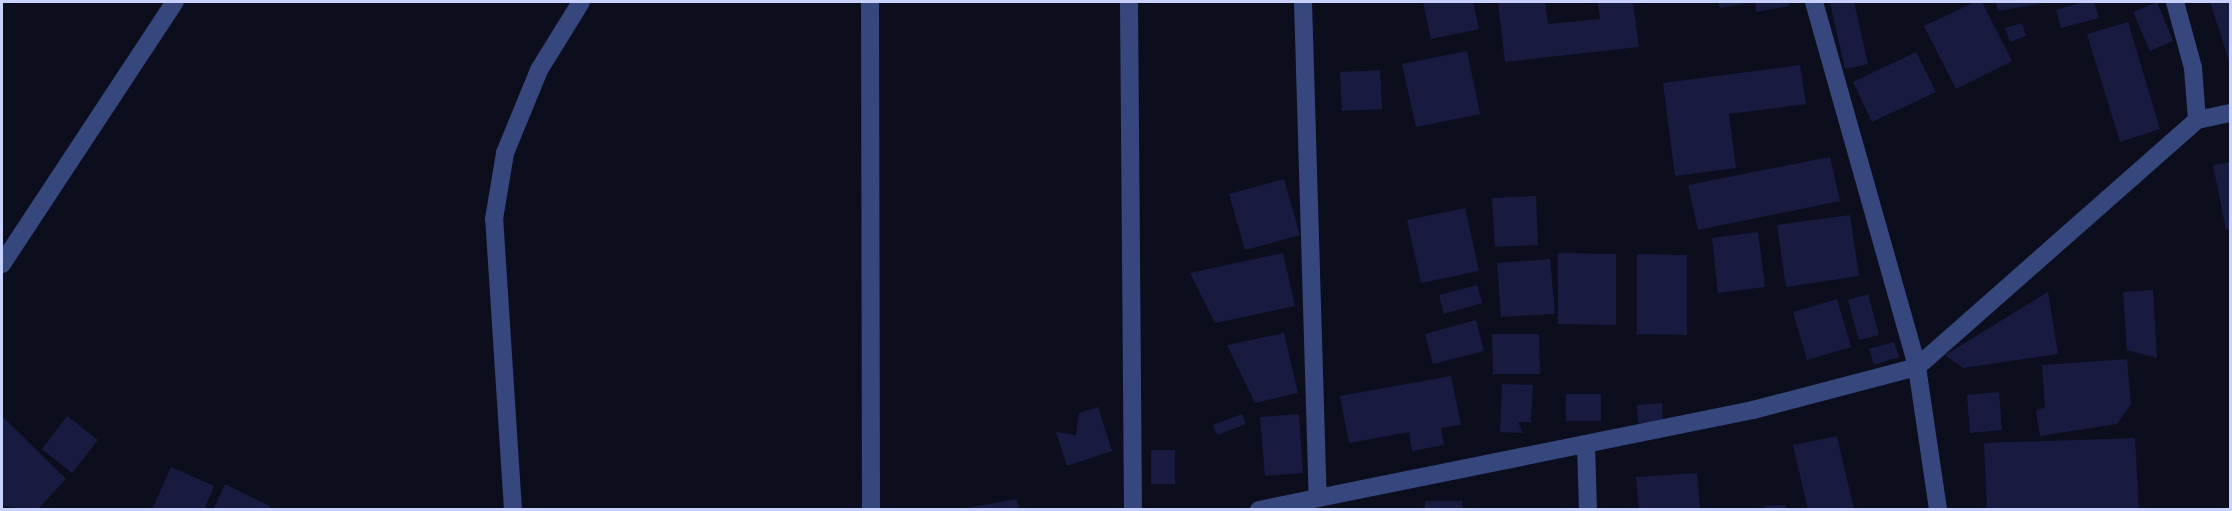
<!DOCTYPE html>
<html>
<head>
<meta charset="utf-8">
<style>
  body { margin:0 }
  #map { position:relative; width:2232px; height:511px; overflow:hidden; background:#0c0e1e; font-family:"Open Sans",sans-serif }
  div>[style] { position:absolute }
  .building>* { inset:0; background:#181b3f }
  .minor>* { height:18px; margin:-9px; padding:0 9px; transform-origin:9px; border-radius:9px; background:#36477e }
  span { translate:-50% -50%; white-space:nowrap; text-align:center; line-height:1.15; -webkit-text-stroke:6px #0c0e1e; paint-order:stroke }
  .frame { position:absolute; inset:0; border:3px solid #c9d2ff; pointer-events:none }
</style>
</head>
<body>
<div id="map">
  <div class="building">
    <div style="clip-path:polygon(1423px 2px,1473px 2px,1479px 29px,1431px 39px)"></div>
    <div style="clip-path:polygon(1498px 2px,1545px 2px,1548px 24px,1600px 19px,1598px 2px,1633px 2px,1639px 47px,1505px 62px)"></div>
    <div style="clip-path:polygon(1718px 2px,1748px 2px,1748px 3px,1720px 8px)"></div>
    <div style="clip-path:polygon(1755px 2px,1788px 2px,1789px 6px,1756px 12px)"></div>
    <div style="clip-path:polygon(1854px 2px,1868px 64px,1845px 69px,1830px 3px)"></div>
    <div style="clip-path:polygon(1975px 2px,1982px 2px,2012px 61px,1956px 89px,1924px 26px)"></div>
    <div style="clip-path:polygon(1996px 2px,2044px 2px,2044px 3px,1998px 11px)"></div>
    <div style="clip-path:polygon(2084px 2px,2094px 2px,2099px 18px,2061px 28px,2056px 10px)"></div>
    <div style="clip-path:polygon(2157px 2px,2173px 41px,2150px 51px,2133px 12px)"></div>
    <div style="clip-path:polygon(2210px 2px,2230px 2px,2230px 64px)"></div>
    <div style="clip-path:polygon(2128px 22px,2160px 129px,2120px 142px,2087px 34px)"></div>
    <div style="clip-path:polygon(2022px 23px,2026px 36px,2010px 42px,2005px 28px)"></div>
    <div style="clip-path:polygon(1467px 51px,1480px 114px,1416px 127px,1402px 64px)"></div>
    <div style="clip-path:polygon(1916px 52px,1936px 92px,1872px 122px,1853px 82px)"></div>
    <div style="clip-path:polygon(1800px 65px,1806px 104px,1729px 114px,1736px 168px,1675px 176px,1663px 83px)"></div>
    <div style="clip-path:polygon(1380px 70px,1382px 109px,1342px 111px,1340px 72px)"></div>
    <div style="clip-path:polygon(1830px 157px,1840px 201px,1698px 230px,1688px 185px)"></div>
    <div style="clip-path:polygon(2230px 162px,2230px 229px,2226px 230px,2213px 165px)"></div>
    <div style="clip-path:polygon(1284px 179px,1300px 235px,1245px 250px,1229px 194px)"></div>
    <div style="clip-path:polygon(1536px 196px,1538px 245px,1495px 247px,1492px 198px)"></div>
    <div style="clip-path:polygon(1465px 208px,1479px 271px,1421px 283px,1407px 220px)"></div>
    <div style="clip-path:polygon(1850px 215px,1859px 276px,1786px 287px,1777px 225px)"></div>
    <div style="clip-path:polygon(1758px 232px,1765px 287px,1718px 293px,1712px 238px)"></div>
    <div style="clip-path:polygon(1283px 253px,1295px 306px,1215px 323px,1190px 273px)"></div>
    <div style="clip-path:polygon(1558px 253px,1616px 254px,1616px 325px,1558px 324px)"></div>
    <div style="clip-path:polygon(1637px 254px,1687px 255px,1687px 335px,1637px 334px)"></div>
    <div style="clip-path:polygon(1550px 259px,1555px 314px,1501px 317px,1497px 263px)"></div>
    <div style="clip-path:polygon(1477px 285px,1482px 303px,1444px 314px,1439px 295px)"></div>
    <div style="clip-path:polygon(2153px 290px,2157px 358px,2127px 350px,2123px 292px)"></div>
    <div style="clip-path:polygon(2048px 292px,2058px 354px,1963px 368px,1945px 355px)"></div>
    <div style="clip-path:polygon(1868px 294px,1879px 335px,1859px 340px,1848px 300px)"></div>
    <div style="clip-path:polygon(1837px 299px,1851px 347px,1807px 360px,1793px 312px)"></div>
    <div style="clip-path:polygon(1476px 320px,1484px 351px,1433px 364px,1425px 334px)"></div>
    <div style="clip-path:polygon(1284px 333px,1298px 393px,1255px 403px,1227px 345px)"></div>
    <div style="clip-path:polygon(1492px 334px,1539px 334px,1540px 374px,1493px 374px)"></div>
    <div style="clip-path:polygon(1894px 342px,1899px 357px,1874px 365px,1869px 349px)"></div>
    <div style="clip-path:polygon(2127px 359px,2131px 404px,2117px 424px,2040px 436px,2036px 411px,2045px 407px,2042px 365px)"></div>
    <div style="clip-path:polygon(1451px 376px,1461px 425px,1441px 428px,1444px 445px,1412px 451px,1409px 432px,1349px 443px,1340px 396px)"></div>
    <div style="clip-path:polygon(1502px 384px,1533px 385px,1531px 422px,1518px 422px,1523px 433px,1500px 432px)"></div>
    <div style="clip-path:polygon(1999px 392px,2002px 430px,1970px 433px,1967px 395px)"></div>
    <div style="clip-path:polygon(1566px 394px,1601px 394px,1601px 421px,1566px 421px)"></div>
    <div style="clip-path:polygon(1662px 403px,1663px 422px,1638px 423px,1637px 405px)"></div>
    <div style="clip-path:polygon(1098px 407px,1112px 451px,1067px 466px,1056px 432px,1076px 435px,1079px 413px)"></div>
    <div style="clip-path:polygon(1242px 414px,1246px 424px,1217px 435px,1213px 425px)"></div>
    <div style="clip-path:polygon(1299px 414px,1303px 473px,1265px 476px,1260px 417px)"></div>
    <div style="clip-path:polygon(2px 416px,66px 479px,37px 510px,2px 506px)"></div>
    <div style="clip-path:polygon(67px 416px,98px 440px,72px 473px,42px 449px)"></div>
    <div style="clip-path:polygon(1837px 436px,1854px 510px,1808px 510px,1793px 445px)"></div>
    <div style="clip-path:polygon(2135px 438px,2139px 510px,1987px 510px,1984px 443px)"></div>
    <div style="clip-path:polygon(1151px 450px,1175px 450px,1175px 484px,1151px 484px)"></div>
    <div style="clip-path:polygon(171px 467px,214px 486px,204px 510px,152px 510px)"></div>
    <div style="clip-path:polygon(1697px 473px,1700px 510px,1639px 510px,1636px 477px)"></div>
    <div style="clip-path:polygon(225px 484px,270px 506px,268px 510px,213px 510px)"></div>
    <div style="clip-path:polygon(1017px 499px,1019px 510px,966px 510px,966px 508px)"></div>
    <div style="clip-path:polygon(1425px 501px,1462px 501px,1462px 510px,1425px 510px)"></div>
    <div style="clip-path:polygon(1786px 505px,1786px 510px,1765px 510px,1765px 506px)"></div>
  </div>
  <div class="minor">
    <div style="left:870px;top:2px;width:508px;rotate:89.89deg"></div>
    <div style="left:1129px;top:2px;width:508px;rotate:89.55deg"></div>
    <div style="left:1303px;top:2px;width:494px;rotate:88.3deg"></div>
    <div style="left:1814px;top:2px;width:379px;rotate:74.2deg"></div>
    <div style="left:1917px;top:367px;width:145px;rotate:81.6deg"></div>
    <div style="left:2175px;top:2px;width:68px;rotate:74.7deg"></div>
    <div style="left:2193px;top:68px;width:52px;rotate:85.6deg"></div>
    <div style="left:2px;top:264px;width:314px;rotate:-56.6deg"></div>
    <div style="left:1586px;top:444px;width:66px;rotate:88.3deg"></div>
    <div style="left:513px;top:510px;width:292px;rotate:-93.7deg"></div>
    <div style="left:494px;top:219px;width:67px;rotate:-80.5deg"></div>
    <div style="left:505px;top:153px;width:90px;rotate:-67.7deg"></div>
    <div style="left:539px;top:70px;width:80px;rotate:-58.3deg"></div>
    <div style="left:1259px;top:510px;width:504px;rotate:-11.44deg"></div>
    <div style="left:1753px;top:410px;width:170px;rotate:-14.7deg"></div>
    <div style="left:1917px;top:367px;width:373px;rotate:-41.4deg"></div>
    <div style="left:2197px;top:120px;width:34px;rotate:-12deg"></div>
  </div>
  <div class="frame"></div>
</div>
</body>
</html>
